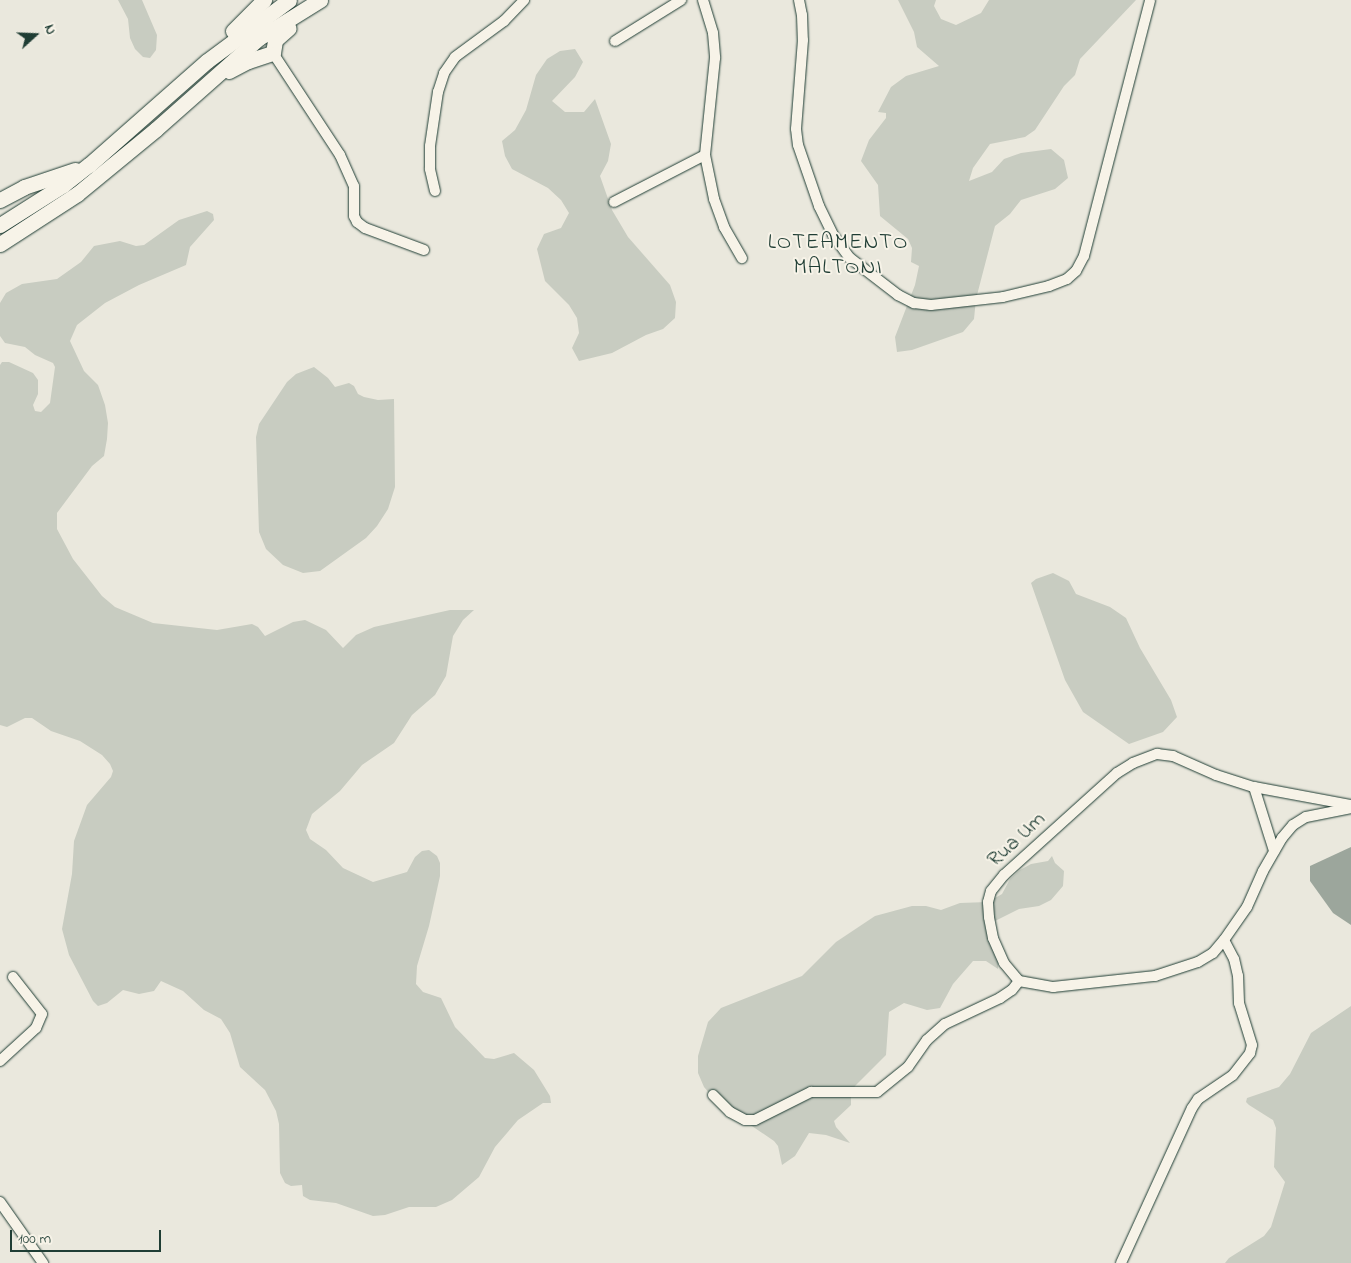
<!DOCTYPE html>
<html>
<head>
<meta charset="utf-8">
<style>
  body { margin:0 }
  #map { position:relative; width:1351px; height:1263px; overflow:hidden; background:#eae8dd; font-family:"Indie Flower",sans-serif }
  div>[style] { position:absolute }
  .green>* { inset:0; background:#c8ccc1 }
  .water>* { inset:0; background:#9ca69c }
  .roads { filter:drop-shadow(0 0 1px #1f3d34) drop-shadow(0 0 1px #1f3d34) }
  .minor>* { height:10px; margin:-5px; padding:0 5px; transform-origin:5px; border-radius:5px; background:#f7f3e8 }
  .highway>* { height:15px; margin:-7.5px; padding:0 7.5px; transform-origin:7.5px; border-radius:7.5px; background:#f7f3e8 }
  span { translate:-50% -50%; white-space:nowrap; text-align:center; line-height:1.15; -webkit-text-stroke:4px #f7f3e8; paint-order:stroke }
  .street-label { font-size:21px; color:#1f3d34 }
  .neighbourhood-label { font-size:22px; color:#1f3d34; letter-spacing:1px }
  .north { position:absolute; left:10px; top:10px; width:50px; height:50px; -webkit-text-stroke:4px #f7f3e8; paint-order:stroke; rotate:70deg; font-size:14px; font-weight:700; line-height:20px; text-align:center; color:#1f3d34 }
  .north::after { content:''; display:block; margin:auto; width:18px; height:22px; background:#1f3d34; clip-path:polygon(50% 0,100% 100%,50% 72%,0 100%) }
  .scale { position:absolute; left:10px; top:1230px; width:151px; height:22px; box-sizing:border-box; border:2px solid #1f3d34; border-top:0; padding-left:6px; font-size:15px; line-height:18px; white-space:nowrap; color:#1f3d34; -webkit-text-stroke:4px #f7f3e8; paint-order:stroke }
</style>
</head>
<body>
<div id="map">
  <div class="green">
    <div style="clip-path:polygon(118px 0,142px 0,157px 35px,156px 50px,150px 58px,143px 57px,135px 49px,130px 38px,128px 19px)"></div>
    <div style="clip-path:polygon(898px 0,936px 0,934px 6px,941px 19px,956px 25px,981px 13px,989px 0,1136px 0,1080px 59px,1075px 75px,1064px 86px,1035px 130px,1025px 137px,990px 144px,973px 168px,969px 181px,992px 172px,1004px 159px,1021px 153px,1051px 149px,1064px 160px,1068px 178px,1055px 189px,1021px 200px,1010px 214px,995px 226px,976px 299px,974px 319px,963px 332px,912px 350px,897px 352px,895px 337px,915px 285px,919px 266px,911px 262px,912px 248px,908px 239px,880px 216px,878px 185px,861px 161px,869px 140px,886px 118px,886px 113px,878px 112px,891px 87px,906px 76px,939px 66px,917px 47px,914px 32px)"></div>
    <div style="clip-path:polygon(575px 49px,583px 62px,575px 77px,552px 101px,565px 112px,584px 112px,595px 99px,611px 144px,608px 161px,600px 176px,612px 210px,628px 237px,670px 285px,676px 302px,675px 318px,663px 329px,646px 335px,612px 353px,579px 361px,572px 348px,579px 333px,577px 318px,569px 305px,545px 281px,537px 249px,544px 234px,561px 228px,569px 213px,561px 200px,548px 188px,512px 169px,505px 156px,502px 141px,515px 130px,526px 110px,536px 75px,547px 59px,560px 51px)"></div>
    <div style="clip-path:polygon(207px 211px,213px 214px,214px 220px,190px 247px,186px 265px,139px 285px,105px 303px,77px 325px,70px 341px,84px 371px,98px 385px,105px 405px,108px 423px,107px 439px,104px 456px,92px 466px,57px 513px,57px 529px,73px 559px,102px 596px,115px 607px,153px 623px,217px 630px,252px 624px,258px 627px,265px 636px,293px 622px,305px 620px,326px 630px,343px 648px,356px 635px,374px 627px,450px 610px,474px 610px,463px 620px,453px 636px,446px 676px,435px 695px,412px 715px,394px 743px,362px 765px,340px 791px,312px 814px,306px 830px,310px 839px,326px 850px,343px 868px,373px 882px,407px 872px,415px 857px,422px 851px,429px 850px,437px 856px,440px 863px,440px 876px,429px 926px,417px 966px,416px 984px,423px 992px,441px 998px,455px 1027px,485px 1058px,494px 1059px,514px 1053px,534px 1070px,550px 1096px,551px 1103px,543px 1103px,518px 1120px,495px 1147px,479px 1177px,452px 1200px,436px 1207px,409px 1207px,385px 1215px,373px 1216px,336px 1203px,310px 1200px,303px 1196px,302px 1185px,291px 1186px,285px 1183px,280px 1173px,279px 1124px,276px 1111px,265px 1090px,240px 1067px,230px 1033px,221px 1019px,204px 1010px,183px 991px,161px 981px,154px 991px,139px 994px,123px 990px,107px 1003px,98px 1006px,93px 1001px,69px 955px,62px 929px,72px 874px,74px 841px,87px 805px,111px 777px,113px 771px,110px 764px,102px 755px,80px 741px,51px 731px,32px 718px,25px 718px,7px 727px,0 725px,0 365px,2px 362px,9px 362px,33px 373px,38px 380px,38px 394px,33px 405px,35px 411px,41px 412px,50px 403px,55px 367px,53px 363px,35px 355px,25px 347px,5px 343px,0 336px,0 303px,6px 293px,22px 284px,57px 279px,81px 262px,94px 246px,120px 241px,136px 246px,144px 245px,179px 220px)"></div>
    <div style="clip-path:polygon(314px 367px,328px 378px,335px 387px,349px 383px,354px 386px,358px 394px,364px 397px,378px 400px,394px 399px,395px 487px,388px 509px,377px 526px,366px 538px,320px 571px,303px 573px,283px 565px,266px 549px,259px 532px,256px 437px,259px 424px,287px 382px,296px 374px)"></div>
    <div style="clip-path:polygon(1053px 573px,1069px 581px,1076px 594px,1110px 607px,1126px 618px,1140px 648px,1171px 700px,1177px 717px,1163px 732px,1129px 744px,1083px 712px,1065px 680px,1031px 583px,1036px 579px)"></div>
    <div style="clip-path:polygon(1052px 856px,1055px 863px,1064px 871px,1063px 886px,1051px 900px,1039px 906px,1019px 909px,991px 923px,998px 942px,998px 969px,986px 961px,973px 961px,953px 984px,940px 1008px,927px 1010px,904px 1003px,889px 1012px,886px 1055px,855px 1086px,851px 1092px,851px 1105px,834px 1121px,836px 1127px,850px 1143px,826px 1135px,809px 1133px,795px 1156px,782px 1165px,778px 1146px,774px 1141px,718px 1103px,704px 1087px,698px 1073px,698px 1056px,708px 1022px,721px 1008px,802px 976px,836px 942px,875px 916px,912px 906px,926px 906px,941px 910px,960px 903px,988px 902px,1002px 894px,1010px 879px,1020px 870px,1031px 864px,1048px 861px)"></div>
    <div style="clip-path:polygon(1351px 1006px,1351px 1263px,1225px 1263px,1229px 1258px,1264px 1236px,1271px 1227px,1285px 1182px,1274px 1167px,1276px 1128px,1273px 1120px,1249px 1105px,1246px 1102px,1247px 1098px,1279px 1087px,1290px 1074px,1311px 1033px)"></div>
  </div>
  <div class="water">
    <div style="clip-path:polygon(1351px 847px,1351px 925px,1333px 913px,1310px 881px,1310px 866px)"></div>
  </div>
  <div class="roads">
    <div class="minor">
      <div style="left:703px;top:0;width:34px;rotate:73deg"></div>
      <div style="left:713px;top:33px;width:25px;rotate:85deg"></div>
      <div style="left:715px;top:58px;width:98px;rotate:95.9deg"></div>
      <div style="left:705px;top:155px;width:45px;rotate:78.4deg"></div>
      <div style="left:714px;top:199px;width:30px;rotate:70deg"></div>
      <div style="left:724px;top:227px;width:36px;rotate:60deg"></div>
      <div style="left:799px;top:0;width:15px;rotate:79deg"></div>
      <div style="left:802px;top:15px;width:25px;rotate:88deg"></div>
      <div style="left:803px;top:40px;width:89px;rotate:94.5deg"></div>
      <div style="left:796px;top:129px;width:16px;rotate:83deg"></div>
      <div style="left:798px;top:145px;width:65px;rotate:71deg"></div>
      <div style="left:819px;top:206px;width:32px;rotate:64deg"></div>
      <div style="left:833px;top:235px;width:29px;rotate:54deg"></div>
      <div style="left:850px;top:258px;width:61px;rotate:37.6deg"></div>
      <div style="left:898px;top:295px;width:18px;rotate:27deg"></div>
      <div style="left:914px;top:303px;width:17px;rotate:7deg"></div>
      <div style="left:931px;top:305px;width:72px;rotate:-6.3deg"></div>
      <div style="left:1003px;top:297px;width:47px;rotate:-13.4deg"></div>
      <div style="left:1049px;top:286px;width:19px;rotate:-21deg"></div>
      <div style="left:1067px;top:279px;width:12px;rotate:-42deg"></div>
      <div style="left:1076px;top:271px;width:17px;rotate:-62deg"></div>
      <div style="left:1084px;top:256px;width:264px;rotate:-75.5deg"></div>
      <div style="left:615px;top:41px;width:78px;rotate:-31.8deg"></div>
      <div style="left:273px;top:53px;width:122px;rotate:56.7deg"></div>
      <div style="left:340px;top:155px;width:34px;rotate:66deg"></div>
      <div style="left:354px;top:186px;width:30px;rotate:90deg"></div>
      <div style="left:354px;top:216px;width:7px;rotate:63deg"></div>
      <div style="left:357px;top:222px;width:10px;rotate:37deg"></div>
      <div style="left:365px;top:228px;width:63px;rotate:20.4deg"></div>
      <div style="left:435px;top:191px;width:23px;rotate:-103deg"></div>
      <div style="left:430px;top:169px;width:23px;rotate:-90deg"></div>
      <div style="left:430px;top:146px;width:55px;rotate:-81.6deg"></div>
      <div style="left:438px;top:92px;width:20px;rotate:-72deg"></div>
      <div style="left:444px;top:73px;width:19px;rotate:-55deg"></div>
      <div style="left:455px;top:57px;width:61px;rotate:-36.3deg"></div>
      <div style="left:504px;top:21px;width:29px;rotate:-46deg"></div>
      <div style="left:614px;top:202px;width:102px;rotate:-27.3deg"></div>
      <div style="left:1254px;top:787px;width:67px;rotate:72.6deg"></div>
      <div style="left:1019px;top:981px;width:35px;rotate:10deg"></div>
      <div style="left:1053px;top:987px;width:103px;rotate:-6.2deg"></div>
      <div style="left:1155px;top:976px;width:45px;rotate:-18deg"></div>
      <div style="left:1198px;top:962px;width:17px;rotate:-31deg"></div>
      <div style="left:1213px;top:953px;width:17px;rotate:-50deg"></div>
      <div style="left:0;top:1061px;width:49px;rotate:-42.5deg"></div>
      <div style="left:36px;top:1028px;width:15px;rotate:-67deg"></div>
      <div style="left:42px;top:1014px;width:47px;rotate:-128.1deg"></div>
      <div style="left:713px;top:1095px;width:24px;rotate:45deg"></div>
      <div style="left:730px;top:1112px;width:17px;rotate:28deg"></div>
      <div style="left:745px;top:1120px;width:10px"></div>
      <div style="left:755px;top:1120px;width:63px;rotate:-26.6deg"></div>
      <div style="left:811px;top:1092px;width:66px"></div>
      <div style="left:877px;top:1092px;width:40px;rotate:-39deg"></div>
      <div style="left:908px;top:1067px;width:33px;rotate:-55deg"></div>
      <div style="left:927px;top:1040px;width:24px;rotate:-42deg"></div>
      <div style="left:945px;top:1024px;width:61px;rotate:-25.3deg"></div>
      <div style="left:1000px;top:998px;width:14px;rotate:-34deg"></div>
      <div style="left:1012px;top:990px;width:11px;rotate:-52deg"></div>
      <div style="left:1019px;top:981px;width:23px;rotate:-130deg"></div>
      <div style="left:1004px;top:963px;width:27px;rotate:-114deg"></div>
      <div style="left:993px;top:938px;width:21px;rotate:-101deg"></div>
      <div style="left:989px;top:917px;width:15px;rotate:-94deg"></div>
      <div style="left:988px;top:902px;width:11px;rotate:-75deg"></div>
      <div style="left:991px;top:891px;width:21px;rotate:-51deg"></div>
      <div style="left:1004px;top:875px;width:152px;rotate:-42.1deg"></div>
      <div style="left:1117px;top:773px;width:19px;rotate:-32deg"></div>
      <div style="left:1133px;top:763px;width:26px;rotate:-21deg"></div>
      <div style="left:1157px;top:754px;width:16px;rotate:7deg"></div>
      <div style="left:1173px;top:756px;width:47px;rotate:23.8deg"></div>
      <div style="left:1216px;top:775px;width:40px;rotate:18deg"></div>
      <div style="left:1254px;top:787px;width:99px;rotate:10.5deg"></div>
      <div style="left:0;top:1202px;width:75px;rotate:54.8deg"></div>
      <div style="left:1121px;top:1263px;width:170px;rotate:-65.4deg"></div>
      <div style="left:1192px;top:1108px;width:11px;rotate:-56deg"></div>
      <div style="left:1198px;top:1099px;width:42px;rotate:-34.4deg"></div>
      <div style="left:1233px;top:1075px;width:28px;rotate:-52deg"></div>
      <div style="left:1250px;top:1053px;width:8px;rotate:-76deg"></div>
      <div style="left:1252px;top:1045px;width:44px;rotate:-107.2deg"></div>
      <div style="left:1239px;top:1003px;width:27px;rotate:-92deg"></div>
      <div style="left:1238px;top:976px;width:17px;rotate:-103deg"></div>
      <div style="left:1234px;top:959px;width:21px;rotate:-118deg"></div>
      <div style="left:1224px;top:940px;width:40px;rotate:-55.1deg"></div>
      <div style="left:1247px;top:907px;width:39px;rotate:-66deg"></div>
      <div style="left:1263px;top:871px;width:38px;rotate:-60deg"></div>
      <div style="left:1282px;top:838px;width:17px;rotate:-50deg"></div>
      <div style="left:1293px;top:825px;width:15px;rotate:-32deg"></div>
      <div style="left:1306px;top:817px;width:46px;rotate:-11.3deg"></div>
    </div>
    <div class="highway">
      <div style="left:233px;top:31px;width:44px;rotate:-45deg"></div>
      <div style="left:229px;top:71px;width:21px;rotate:-28deg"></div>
      <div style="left:248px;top:61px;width:26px;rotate:-18deg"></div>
      <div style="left:273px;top:53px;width:13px;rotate:-81deg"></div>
      <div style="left:275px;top:40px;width:18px;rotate:-41deg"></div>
      <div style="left:0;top:200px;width:27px;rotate:-28deg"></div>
      <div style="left:24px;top:187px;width:54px;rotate:-18.4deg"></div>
      <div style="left:0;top:225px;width:75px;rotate:-32.4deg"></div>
      <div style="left:63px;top:185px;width:33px;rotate:-38deg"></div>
      <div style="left:89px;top:165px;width:157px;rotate:-41.4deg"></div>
      <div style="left:207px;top:61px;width:102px;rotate:-36.6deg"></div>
      <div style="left:0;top:244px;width:92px;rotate:-33deg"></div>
      <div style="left:77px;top:194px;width:102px;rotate:-39.4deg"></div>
      <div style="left:156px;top:129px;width:137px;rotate:-41.5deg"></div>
      <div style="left:259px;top:38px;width:72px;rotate:-31.9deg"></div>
    </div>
  </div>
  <div class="street-label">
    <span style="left:1017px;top:840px;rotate:-43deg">Rua Um</span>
  </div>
  <div class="neighbourhood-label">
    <span style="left:838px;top:256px">LOTEAMENTO<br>MALTONI</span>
  </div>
  <div class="north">N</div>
  <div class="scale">100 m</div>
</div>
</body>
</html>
